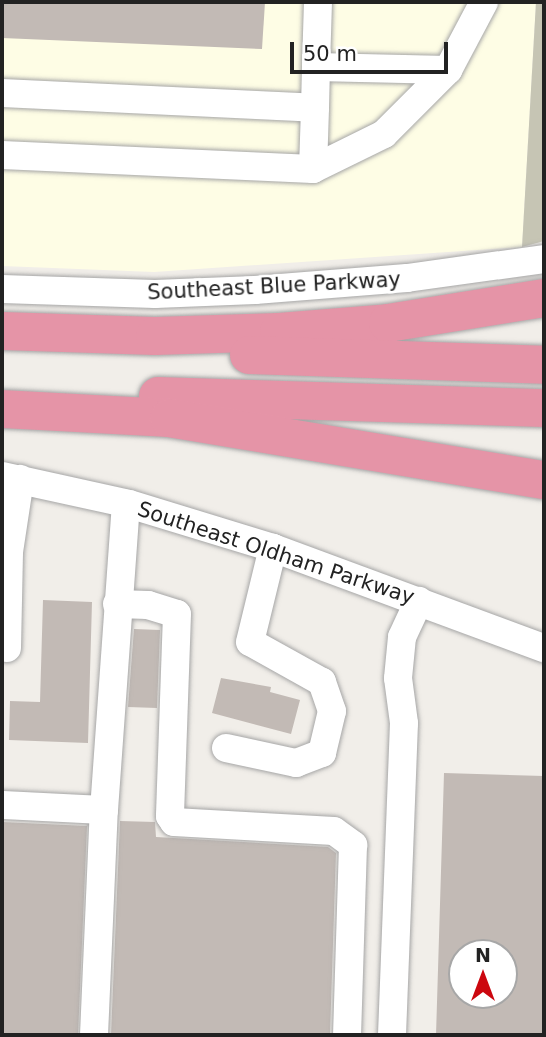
<!DOCTYPE html>
<html>
<head>
<meta charset="utf-8">
<style>
  body { margin:0 }
  #map { position:relative; width:546px; height:1037px; overflow:hidden; background:#f1eee9; font-family:"DejaVu Sans",sans-serif }
  div>[style] { position:absolute }
  .education>* { inset:0; background:#fefde5 }
  .construction>* { inset:0; background:#c6c5b4 }
  .building>* { inset:0; background:#c2bab5 }
  .roads { filter:drop-shadow(0 0 2px #a6a6a6) drop-shadow(0 0 2px #a6a6a6) }
  .minor>* { height:28px; margin:-14px; padding:0 14px; transform-origin:14px; border-radius:14px; background:#fff }
  .highway>* { height:38px; margin:-19px; padding:0 19px; transform-origin:19px; border-radius:19px; background:#e594a7 }
  span { translate:-50% -50%; white-space:nowrap; text-align:center; line-height:1.15; -webkit-text-stroke:5px #fff; paint-order:stroke }
  .street-label { font-size:21px; color:#222 }
  .frame { position:absolute; inset:0; border:4px solid #222; pointer-events:none }
  .north { position:absolute; left:448px; top:939px; width:70px; height:70px; box-sizing:border-box; background:#fff; border:2px solid #a7a7a7; border-radius:50%; rotate:0deg; font-size:19px; font-weight:700; line-height:28px; text-align:center; color:#222 }
  .north::after { content:''; display:block; margin:auto; width:24px; height:32px; background:#cc070f; clip-path:polygon(50% 0,100% 100%,50% 72%,0 100%) }
  .scale { position:absolute; left:290px; top:42px; width:158px; height:32px; box-sizing:border-box; border:4px solid #222; border-top:0; padding-left:9px; font-size:21px; line-height:24px; white-space:nowrap; color:#222; -webkit-text-stroke:5px #fff; paint-order:stroke }
</style>
</head>
<body>
<div id="map">
  <div class="education">
    <div style="clip-path:polygon(2px 2px,536px 2px,522px 247px,154px 272px,2px 266px)"></div>
  </div>
  <div class="construction">
    <div style="clip-path:polygon(536px 2px,544px 2px,544px 241px,522px 247px)"></div>
  </div>
  <div class="building">
    <div style="clip-path:polygon(2px 2px,265px 2px,262px 49px,2px 38px)"></div>
    <div style="clip-path:polygon(43px 600px,92px 602px,88px 743px,9px 740px,10px 701px,40px 702px)"></div>
    <div style="clip-path:polygon(134px 629px,160px 630px,157px 708px,128px 707px)"></div>
    <div style="clip-path:polygon(221px 678px,271px 687px,270px 692px,300px 700px,291px 734px,212px 713px)"></div>
    <div style="clip-path:polygon(evenodd,444px 773px,544px 776px,544px 1035px,436px 1035px,444px 773px,462px 953px,504px 953px,504px 995px,462px 995px,462px 953px)"></div>
    <div style="clip-path:polygon(120px 821px,155px 822px,156px 837px,328px 847px,336px 853px,330px 1035px,111px 1035px)"></div>
    <div style="clip-path:polygon(2px 822px,87px 826px,78px 1035px,2px 1035px)"></div>
  </div>
  <div class="roads">
    <div class="minor">
      <div style="left:318px;top:2px;width:65px;rotate:91.8deg"></div>
      <div style="left:316px;top:67px;width:132px;rotate:1.3deg"></div>
      <div style="left:2px;top:93px;width:313px;rotate:2.7deg"></div>
      <div style="left:315px;top:108px;width:41px;rotate:-88.6deg"></div>
      <div style="left:2px;top:155px;width:311px;rotate:2.6deg"></div>
      <div style="left:313px;top:169px;width:79px;rotate:-26.2deg"></div>
      <div style="left:384px;top:134px;width:91px;rotate:-45deg"></div>
      <div style="left:448px;top:70px;width:77px;rotate:-62.1deg"></div>
      <div style="left:313px;top:169px;width:61px;rotate:-88.1deg"></div>
      <div style="left:2px;top:289px;width:153px;rotate:1.9deg"></div>
      <div style="left:155px;top:294px;width:100px;rotate:-2.3deg"></div>
      <div style="left:255px;top:290px;width:152px;rotate:-4.5deg"></div>
      <div style="left:407px;top:278px;width:138px;rotate:-7.9deg"></div>
      <div style="left:2px;top:476px;width:130px;rotate:12.4deg"></div>
      <div style="left:129px;top:504px;width:151px;rotate:17deg"></div>
      <div style="left:273px;top:548px;width:289px;rotate:20.3deg"></div>
      <div style="left:117px;top:604px;width:31px;rotate:2deg"></div>
      <div style="left:148px;top:605px;width:30px;rotate:17deg"></div>
      <div style="left:177px;top:614px;width:202px;rotate:92deg"></div>
      <div style="left:170px;top:816px;width:7px;rotate:56deg"></div>
      <div style="left:174px;top:822px;width:160px;rotate:3.2deg"></div>
      <div style="left:334px;top:831px;width:24px;rotate:36deg"></div>
      <div style="left:353px;top:845px;width:190px;rotate:91.8deg"></div>
      <div style="left:7px;top:648px;width:96px;rotate:-88.8deg"></div>
      <div style="left:9px;top:552px;width:74px;rotate:-81.4deg"></div>
      <div style="left:226px;top:748px;width:72px;rotate:12.1deg"></div>
      <div style="left:296px;top:763px;width:28px;rotate:-21deg"></div>
      <div style="left:322px;top:753px;width:43px;rotate:-76.6deg"></div>
      <div style="left:332px;top:711px;width:31px;rotate:-109deg"></div>
      <div style="left:322px;top:682px;width:82px;rotate:-150.9deg"></div>
      <div style="left:250px;top:642px;width:97px;rotate:-76.3deg"></div>
      <div style="left:2px;top:805px;width:102px;rotate:2.8deg"></div>
      <div style="left:104px;top:810px;width:307px;rotate:-85.9deg"></div>
      <div style="left:94px;top:1035px;width:225px;rotate:-87.5deg"></div>
      <div style="left:392px;top:1035px;width:312px;rotate:-87.8deg"></div>
      <div style="left:404px;top:723px;width:45px;rotate:-97.6deg"></div>
      <div style="left:398px;top:678px;width:41px;rotate:-84.4deg"></div>
      <div style="left:402px;top:637px;width:40px;rotate:-65deg"></div>
    </div>
    <div class="highway">
      <div style="left:2px;top:331px;width:153px;rotate:1.9deg"></div>
      <div style="left:155px;top:336px;width:124px;rotate:-1.8deg"></div>
      <div style="left:279px;top:332px;width:109px;rotate:-4.7deg"></div>
      <div style="left:388px;top:323px;width:158px;rotate:-9.1deg"></div>
      <div style="left:249px;top:355px;width:295px;rotate:1.9deg"></div>
      <div style="left:158px;top:396px;width:386px;rotate:1.8deg"></div>
      <div style="left:2px;top:409px;width:167px;rotate:3.1deg"></div>
      <div style="left:169px;top:418px;width:380px;rotate:9.4deg"></div>
    </div>
  </div>
  <div class="street-label">
    <span style="left:274px;top:286px;rotate:-3deg">Southeast Blue Parkway</span>
    <span style="left:276px;top:553px;rotate:18deg">Southeast Oldham Parkway</span>
  </div>
  <div class="frame"></div>
  <div class="north">N</div>
  <div class="scale">50 m</div>
</div>
</body>
</html>
